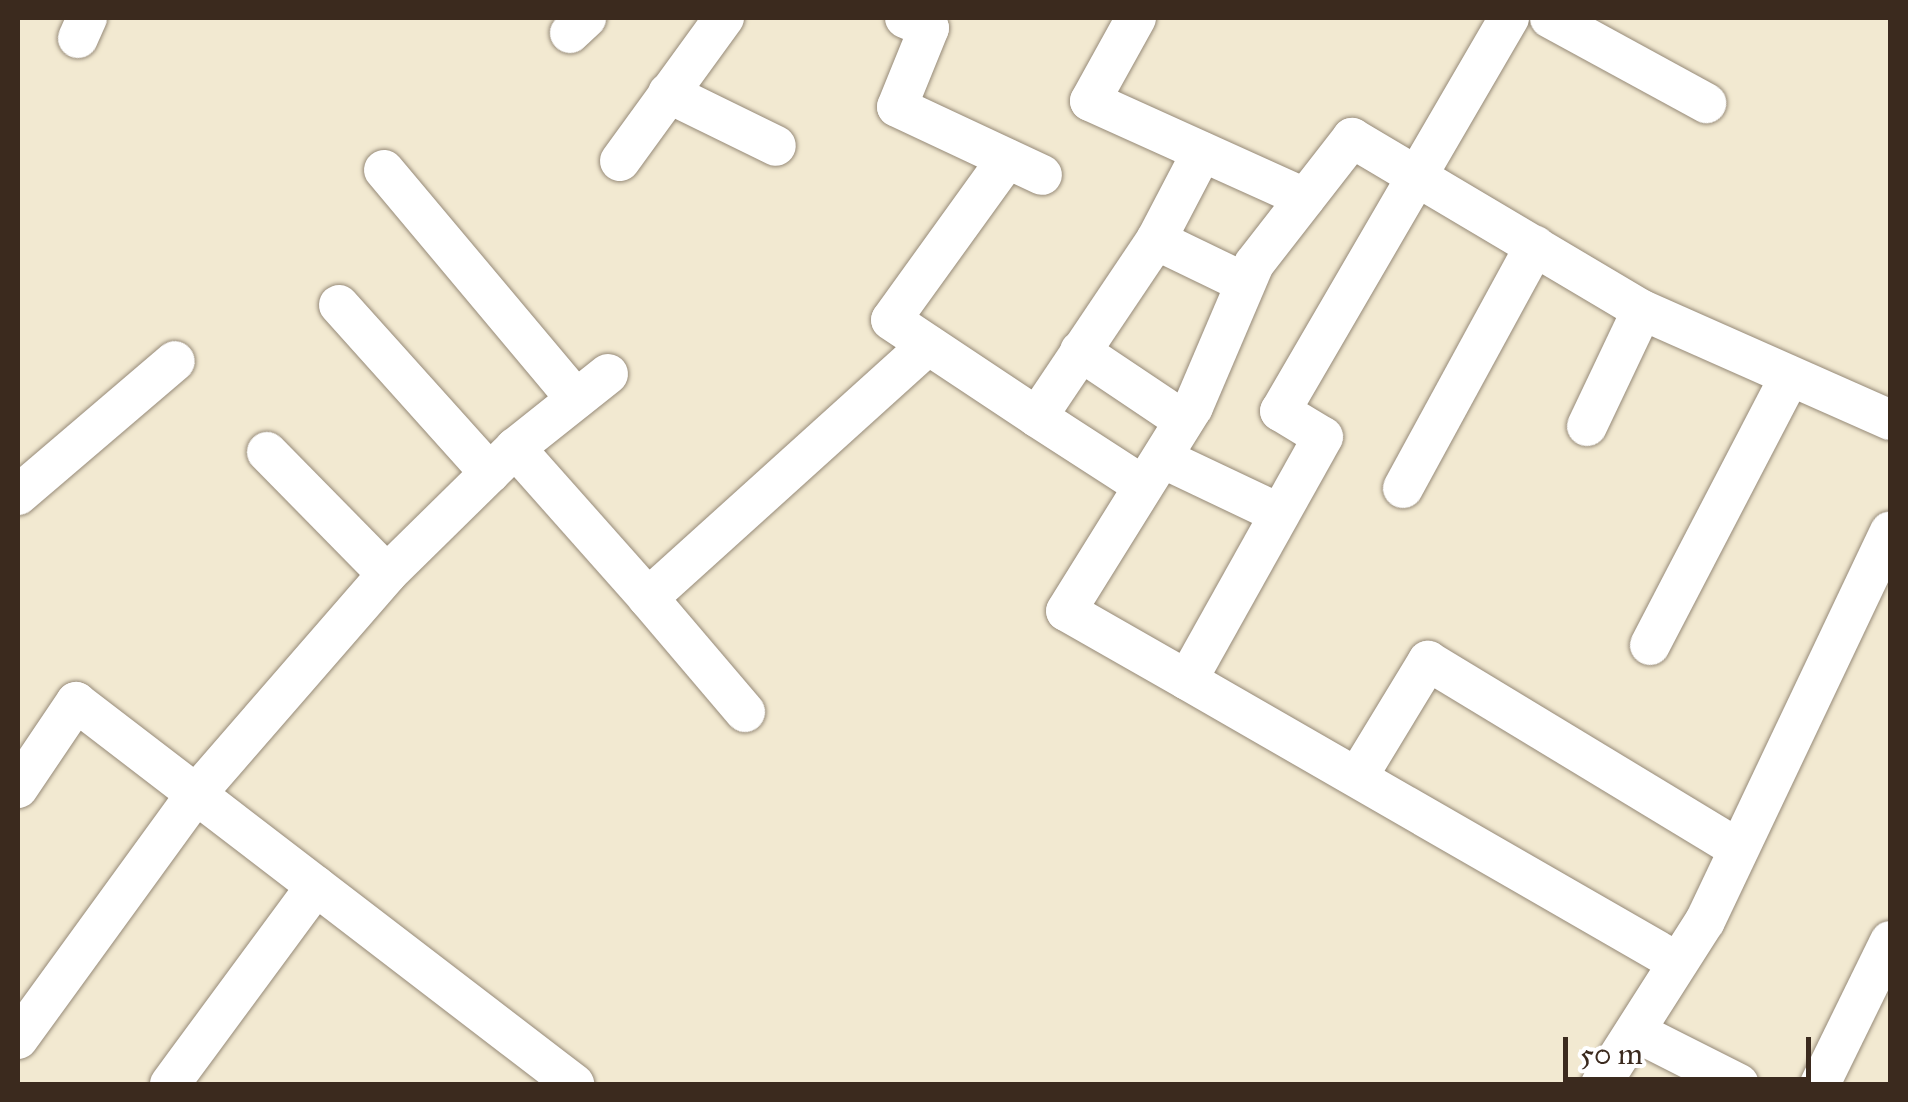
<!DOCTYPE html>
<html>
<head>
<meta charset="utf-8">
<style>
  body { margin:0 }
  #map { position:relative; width:1908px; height:1102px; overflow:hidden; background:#f2e9d1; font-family:"IM FELL Great Primer",serif }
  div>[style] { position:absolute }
  .roads { filter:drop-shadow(0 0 2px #968a78) drop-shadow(0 0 2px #968a78) }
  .minor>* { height:40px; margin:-20px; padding:0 20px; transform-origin:20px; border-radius:20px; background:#fff }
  span { translate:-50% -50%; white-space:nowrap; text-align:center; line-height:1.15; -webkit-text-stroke:9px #fff; paint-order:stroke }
  .frame { position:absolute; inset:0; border:20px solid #3b2a1e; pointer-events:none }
  .scale { position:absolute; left:1563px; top:1037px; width:248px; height:45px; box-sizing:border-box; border:5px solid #3b2a1e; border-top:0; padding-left:12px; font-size:30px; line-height:35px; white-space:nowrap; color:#3b2a1e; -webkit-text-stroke:8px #fff; paint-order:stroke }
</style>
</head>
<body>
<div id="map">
  <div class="roads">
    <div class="minor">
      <div style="left:905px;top:18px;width:26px;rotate:23deg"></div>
      <div style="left:929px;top:28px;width:85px;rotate:112.1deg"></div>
      <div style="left:897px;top:107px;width:160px;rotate:25.1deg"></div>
      <div style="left:1136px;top:18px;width:95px;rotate:119deg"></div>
      <div style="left:1090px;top:101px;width:236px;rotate:24.3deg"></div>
      <div style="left:1509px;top:18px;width:455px;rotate:120.2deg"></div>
      <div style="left:1280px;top:411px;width:50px;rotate:31.2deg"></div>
      <div style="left:1323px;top:437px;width:278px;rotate:119.2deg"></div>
      <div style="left:1187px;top:680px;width:565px;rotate:29.92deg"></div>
      <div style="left:1550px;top:18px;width:178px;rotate:28.6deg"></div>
      <div style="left:570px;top:33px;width:22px;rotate:-43deg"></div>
      <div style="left:78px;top:38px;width:22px;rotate:-66deg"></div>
      <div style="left:668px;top:93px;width:120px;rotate:26.1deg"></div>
      <div style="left:1202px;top:152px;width:99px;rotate:117.6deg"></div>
      <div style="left:1156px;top:240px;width:99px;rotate:25.8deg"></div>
      <div style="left:1007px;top:159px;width:198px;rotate:125.8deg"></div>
      <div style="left:891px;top:320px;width:175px;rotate:33.6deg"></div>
      <div style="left:620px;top:161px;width:177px;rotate:-54deg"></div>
      <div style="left:384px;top:170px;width:299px;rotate:50deg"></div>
      <div style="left:339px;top:305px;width:226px;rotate:48.1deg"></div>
      <div style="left:1080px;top:351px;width:125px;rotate:33.9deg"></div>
      <div style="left:608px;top:374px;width:119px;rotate:141.5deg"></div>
      <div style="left:515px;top:448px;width:200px;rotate:48.4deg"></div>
      <div style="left:1587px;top:426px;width:128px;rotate:-64.6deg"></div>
      <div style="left:267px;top:452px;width:171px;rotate:45.5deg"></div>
      <div style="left:1162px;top:458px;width:128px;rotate:25.4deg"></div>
      <div style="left:1142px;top:485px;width:125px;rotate:-147.1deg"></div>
      <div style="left:1037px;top:417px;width:213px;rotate:-56.1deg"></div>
      <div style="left:1403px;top:488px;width:276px;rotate:-61.4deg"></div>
      <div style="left:18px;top:495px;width:206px;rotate:-40.5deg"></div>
      <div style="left:1650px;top:645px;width:303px;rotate:-62.5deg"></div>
      <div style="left:1187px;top:680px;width:139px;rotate:-150.3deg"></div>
      <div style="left:1066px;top:611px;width:240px;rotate:-58.1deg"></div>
      <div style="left:1193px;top:407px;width:155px;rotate:-66.9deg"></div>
      <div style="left:1254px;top:264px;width:160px;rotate:-52.1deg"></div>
      <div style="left:1352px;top:138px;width:337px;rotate:30.7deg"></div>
      <div style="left:1642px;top:310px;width:271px;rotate:23.9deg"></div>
      <div style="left:745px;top:712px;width:150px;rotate:-130.4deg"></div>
      <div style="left:648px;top:598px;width:377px;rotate:-42.1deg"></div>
      <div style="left:1358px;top:776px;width:135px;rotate:-58.7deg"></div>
      <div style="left:1428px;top:661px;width:363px;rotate:31.2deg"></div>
      <div style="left:18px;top:788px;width:104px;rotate:-56deg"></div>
      <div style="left:76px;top:702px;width:628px;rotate:37.49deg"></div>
      <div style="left:1636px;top:1032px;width:115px;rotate:26.8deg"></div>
      <div style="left:18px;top:1039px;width:303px;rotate:-54deg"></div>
      <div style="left:196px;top:794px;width:291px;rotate:-49deg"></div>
      <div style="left:387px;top:574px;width:180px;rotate:-44.5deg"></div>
      <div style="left:170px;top:1084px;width:246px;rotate:-53.6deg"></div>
      <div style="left:1601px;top:1084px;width:193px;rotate:-57.5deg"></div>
      <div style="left:1705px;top:921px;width:431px;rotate:-64.6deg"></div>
      <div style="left:1820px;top:1084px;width:159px;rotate:-63.9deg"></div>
    </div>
  </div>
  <div class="frame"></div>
  <div class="scale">50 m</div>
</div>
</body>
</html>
